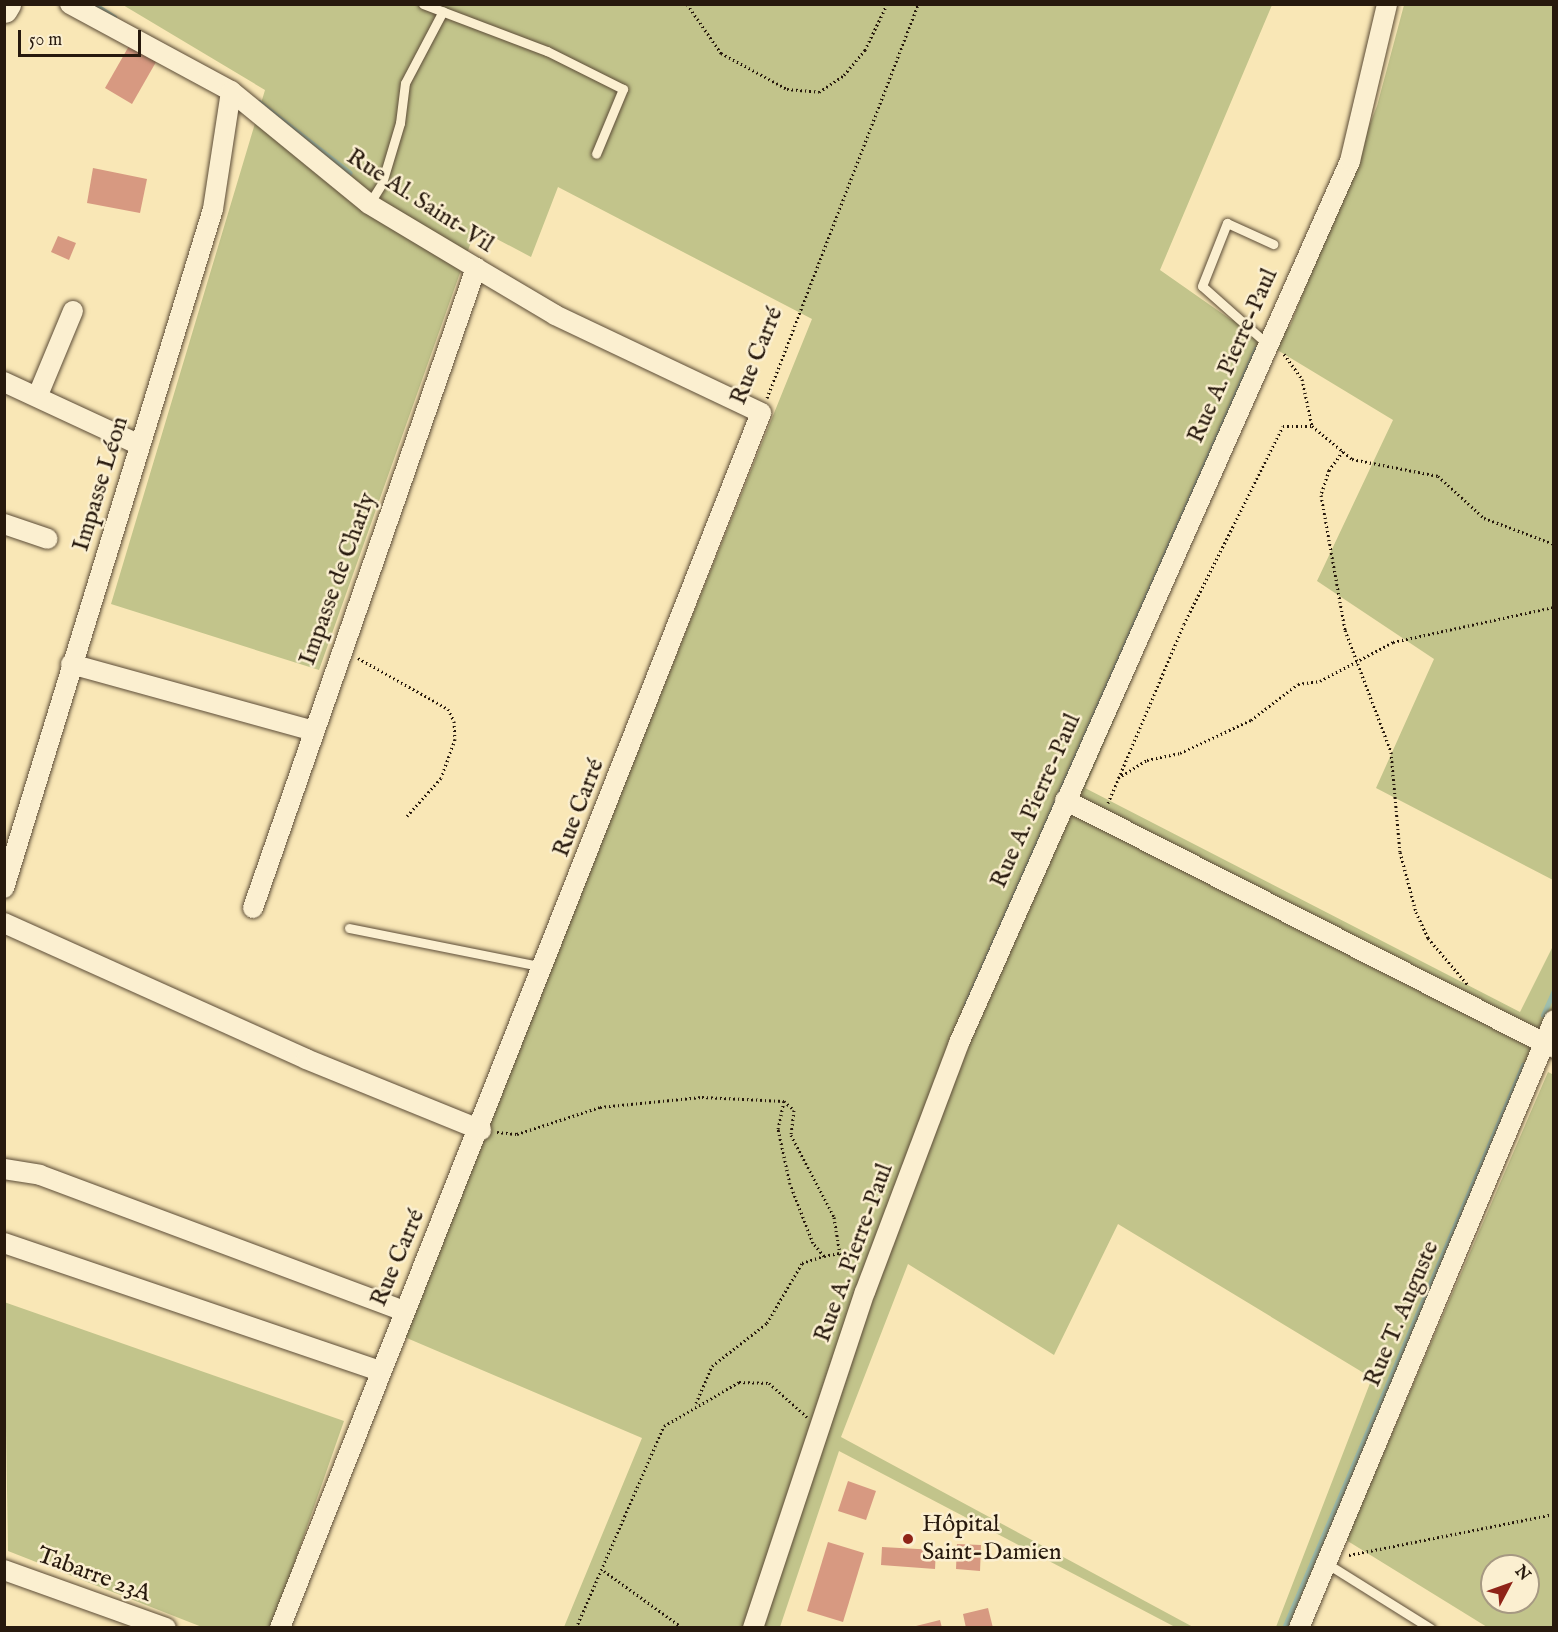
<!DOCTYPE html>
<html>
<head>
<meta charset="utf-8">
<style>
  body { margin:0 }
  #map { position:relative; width:1558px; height:1632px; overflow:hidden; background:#f9e7b6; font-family:"IM FELL English",serif }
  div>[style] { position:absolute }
  .green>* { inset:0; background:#c2c48b }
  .stream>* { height:5px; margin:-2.5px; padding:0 2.5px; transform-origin:2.5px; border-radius:2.5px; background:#9ebfaf }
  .building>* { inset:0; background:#d79981 }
  .path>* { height:3px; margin-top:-1.5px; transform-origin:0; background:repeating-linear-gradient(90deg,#27190d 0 1.5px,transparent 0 4.5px) }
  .roads { filter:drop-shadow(0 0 2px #5c4c37) drop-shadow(0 0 2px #5c4c37) }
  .service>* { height:9px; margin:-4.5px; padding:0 4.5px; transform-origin:4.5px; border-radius:4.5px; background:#fbefd0 }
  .minor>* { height:20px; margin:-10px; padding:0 10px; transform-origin:10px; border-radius:10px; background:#fbefd0 }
  .secondary>* { height:27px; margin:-13.5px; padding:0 13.5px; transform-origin:13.5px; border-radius:13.5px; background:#fbefd0 }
  .dots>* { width:16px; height:16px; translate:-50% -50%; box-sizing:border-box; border:3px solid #fbefd0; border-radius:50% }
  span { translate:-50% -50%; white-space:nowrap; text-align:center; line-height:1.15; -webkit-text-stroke:5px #fbefd0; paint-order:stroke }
  .street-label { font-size:24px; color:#27190d }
  .poi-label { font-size:24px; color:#27190d }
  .left { translate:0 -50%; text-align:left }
  .frame { position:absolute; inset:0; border:6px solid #27190d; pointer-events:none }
  .north { position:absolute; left:1480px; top:1554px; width:60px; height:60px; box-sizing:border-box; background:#fbefd0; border:2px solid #a69982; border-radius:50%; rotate:49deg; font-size:16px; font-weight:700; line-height:24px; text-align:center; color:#27190d }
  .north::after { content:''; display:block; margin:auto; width:21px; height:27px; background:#8f2418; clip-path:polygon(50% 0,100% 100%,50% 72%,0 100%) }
  .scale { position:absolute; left:18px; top:30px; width:123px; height:27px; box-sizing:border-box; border:3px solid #27190d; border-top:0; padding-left:8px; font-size:18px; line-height:21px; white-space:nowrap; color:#27190d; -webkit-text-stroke:4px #fbefd0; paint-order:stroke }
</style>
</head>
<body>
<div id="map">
  <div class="green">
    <div style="clip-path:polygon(123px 5px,1272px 5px,1160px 270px,1230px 319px,1273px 335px,1290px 326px,1377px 106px,1404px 5px,1553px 5px,1553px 880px,1376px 788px,1434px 659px,1317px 581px,1393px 420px,1274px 348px,1085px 788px,1520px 1012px,1553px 946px,1553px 1040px,1308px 1627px,1276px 1627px,1372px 1378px,1118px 1224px,1054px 1355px,908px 1264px,841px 1437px,1193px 1627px,1175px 1627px,839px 1451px,780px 1627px,564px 1627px,642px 1438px,402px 1336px,812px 319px,558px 187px,531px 257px,476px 228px,319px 670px,111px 604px,265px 90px)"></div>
    <div style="clip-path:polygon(evenodd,1548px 1072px,1554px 1075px,1553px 1627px,1487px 1627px,1346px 1540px,1548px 1072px,1492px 1566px,1528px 1566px,1528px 1602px,1492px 1602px,1492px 1566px)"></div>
    <div style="clip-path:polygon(4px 1302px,344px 1421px,272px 1627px,202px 1627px,8px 1551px)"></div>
  </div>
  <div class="stream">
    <div style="left:94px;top:4px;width:24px;rotate:33deg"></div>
    <div style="left:259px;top:102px;width:115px;rotate:38deg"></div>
    <div style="left:966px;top:1004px;width:717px;rotate:-66.15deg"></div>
    <div style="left:1543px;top:1015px;width:27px;rotate:-66deg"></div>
    <div style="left:1284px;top:1628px;width:612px;rotate:-67deg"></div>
  </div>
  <div class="building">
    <div style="clip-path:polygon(129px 46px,156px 62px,132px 104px,105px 88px)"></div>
    <div style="clip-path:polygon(93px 168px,147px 179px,140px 213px,87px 203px)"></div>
    <div style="clip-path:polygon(58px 236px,76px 243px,69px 260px,51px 252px)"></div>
    <div style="clip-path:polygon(848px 1481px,876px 1491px,866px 1520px,838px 1511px)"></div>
    <div style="clip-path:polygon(828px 1542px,864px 1553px,843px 1622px,807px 1611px)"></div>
    <div style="clip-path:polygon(957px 1544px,981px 1545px,980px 1571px,956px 1569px)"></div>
    <div style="clip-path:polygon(882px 1547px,936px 1550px,935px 1569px,881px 1565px)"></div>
    <div style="clip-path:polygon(988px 1608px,993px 1628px,966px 1628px,963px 1614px)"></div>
    <div style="clip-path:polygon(940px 1620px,942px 1628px,912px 1628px,912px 1627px)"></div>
  </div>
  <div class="path">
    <div style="left:687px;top:4px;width:60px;rotate:55.2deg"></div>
    <div style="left:721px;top:53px;width:75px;rotate:28.6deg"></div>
    <div style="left:787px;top:89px;width:32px;rotate:5deg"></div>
    <div style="left:819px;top:92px;width:30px;rotate:-34deg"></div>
    <div style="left:844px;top:75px;width:33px;rotate:-50deg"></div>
    <div style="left:865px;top:50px;width:51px;rotate:-64.4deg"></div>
    <div style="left:1284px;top:354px;width:31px;rotate:54deg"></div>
    <div style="left:1302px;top:379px;width:48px;rotate:78deg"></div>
    <div style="left:767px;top:398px;width:422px;rotate:-69deg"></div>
    <div style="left:1343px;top:451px;width:24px;rotate:126deg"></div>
    <div style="left:1329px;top:470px;width:26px;rotate:108deg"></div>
    <div style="left:1321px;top:495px;width:137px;rotate:79.9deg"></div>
    <div style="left:1345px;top:630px;width:130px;rotate:69.3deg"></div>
    <div style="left:1391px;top:752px;width:100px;rotate:84.9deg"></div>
    <div style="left:1400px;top:852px;width:62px;rotate:75.1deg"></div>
    <div style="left:1416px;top:912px;width:29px;rotate:65deg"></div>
    <div style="left:1428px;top:938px;width:62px;rotate:49.6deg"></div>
    <div style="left:358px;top:658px;width:103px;rotate:29.5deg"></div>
    <div style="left:448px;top:709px;width:13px;rotate:63deg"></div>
    <div style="left:454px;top:721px;width:18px;rotate:87deg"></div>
    <div style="left:455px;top:739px;width:41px;rotate:109.7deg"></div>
    <div style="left:441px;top:778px;width:51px;rotate:131.8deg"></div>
    <div style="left:1118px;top:778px;width:34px;rotate:-32deg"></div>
    <div style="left:1147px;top:760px;width:34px;rotate:-12deg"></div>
    <div style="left:1180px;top:753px;width:78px;rotate:-24.9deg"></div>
    <div style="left:1251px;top:720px;width:59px;rotate:-37.5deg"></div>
    <div style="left:1298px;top:684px;width:22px;rotate:-8deg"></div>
    <div style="left:1320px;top:681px;width:83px;rotate:-28.1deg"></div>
    <div style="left:1393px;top:642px;width:165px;rotate:-12.3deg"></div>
    <div style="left:1108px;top:803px;width:194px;rotate:-67deg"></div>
    <div style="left:1184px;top:624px;width:221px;rotate:-63.4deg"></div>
    <div style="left:1283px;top:426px;width:29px"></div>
    <div style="left:1312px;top:426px;width:52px;rotate:39.5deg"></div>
    <div style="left:1352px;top:459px;width:88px;rotate:11.2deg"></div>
    <div style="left:1438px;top:476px;width:62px;rotate:42.4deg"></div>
    <div style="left:1484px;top:518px;width:75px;rotate:20.4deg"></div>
    <div style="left:497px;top:1132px;width:20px;rotate:6deg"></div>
    <div style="left:517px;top:1134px;width:87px;rotate:-18deg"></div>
    <div style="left:600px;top:1107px;width:102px;rotate:-5.6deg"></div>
    <div style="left:702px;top:1097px;width:82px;rotate:2.8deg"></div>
    <div style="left:784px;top:1101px;width:13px;rotate:42deg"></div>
    <div style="left:794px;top:1110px;width:25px;rotate:97deg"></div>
    <div style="left:791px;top:1135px;width:93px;rotate:62.3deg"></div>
    <div style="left:834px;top:1217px;width:36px;rotate:81deg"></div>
    <div style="left:840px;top:1253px;width:25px;rotate:56deg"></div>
    <div style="left:824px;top:1256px;width:16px;rotate:-11deg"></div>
    <div style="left:696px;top:1403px;width:40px;rotate:-66.6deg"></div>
    <div style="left:712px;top:1366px;width:70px;rotate:-38deg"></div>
    <div style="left:767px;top:1323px;width:69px;rotate:-59.7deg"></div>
    <div style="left:802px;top:1263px;width:23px;rotate:-18deg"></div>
    <div style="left:824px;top:1256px;width:17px;rotate:-130deg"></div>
    <div style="left:813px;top:1243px;width:63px;rotate:-111.3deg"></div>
    <div style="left:790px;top:1184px;width:56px;rotate:-102.3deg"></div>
    <div style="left:778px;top:1129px;width:29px;rotate:-78deg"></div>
    <div style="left:1349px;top:1555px;width:209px;rotate:-11.3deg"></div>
    <div style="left:604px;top:1571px;width:97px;rotate:35.8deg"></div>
    <div style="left:576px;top:1628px;width:220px;rotate:-66.5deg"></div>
    <div style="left:664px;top:1426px;width:87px;rotate:-30.4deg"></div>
    <div style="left:739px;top:1382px;width:30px;rotate:2deg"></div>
    <div style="left:769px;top:1383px;width:51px;rotate:41.8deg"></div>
  </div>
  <div class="roads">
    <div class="service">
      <div style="left:423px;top:4px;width:133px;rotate:20.8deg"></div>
      <div style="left:547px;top:51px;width:85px;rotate:26.6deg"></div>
      <div style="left:623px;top:89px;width:70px;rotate:112.6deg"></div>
      <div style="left:369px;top:204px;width:25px;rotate:-58deg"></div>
      <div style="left:382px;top:183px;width:63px;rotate:-73.3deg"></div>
      <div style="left:400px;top:123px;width:40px;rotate:-82.9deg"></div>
      <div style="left:405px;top:83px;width:81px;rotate:-62.2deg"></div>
      <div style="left:1265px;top:342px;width:84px;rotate:-138.4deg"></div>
      <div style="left:1202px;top:286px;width:68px;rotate:-68.4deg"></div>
      <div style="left:1227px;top:223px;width:51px;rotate:24.5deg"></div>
      <div style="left:349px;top:928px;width:199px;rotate:11.3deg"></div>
      <div style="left:1326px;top:1563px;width:123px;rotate:32deg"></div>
    </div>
    <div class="minor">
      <div style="left:70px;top:4px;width:183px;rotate:28.4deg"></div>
      <div style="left:231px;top:91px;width:178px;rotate:39.3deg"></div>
      <div style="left:369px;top:204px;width:125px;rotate:30.9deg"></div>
      <div style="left:476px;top:268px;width:92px;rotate:30.7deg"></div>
      <div style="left:555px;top:315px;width:228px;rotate:25.4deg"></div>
      <div style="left:761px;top:413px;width:1307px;rotate:111.6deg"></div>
      <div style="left:4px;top:382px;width:150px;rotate:24.9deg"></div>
      <div style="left:38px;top:395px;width:91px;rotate:-67.4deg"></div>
      <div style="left:4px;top:524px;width:46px;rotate:18.8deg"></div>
      <div style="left:71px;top:664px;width:249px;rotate:15.4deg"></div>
      <div style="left:1065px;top:800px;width:548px;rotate:26.89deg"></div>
      <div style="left:4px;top:888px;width:710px;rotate:-72.89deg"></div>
      <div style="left:213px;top:209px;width:119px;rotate:-81.3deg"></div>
      <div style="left:253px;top:908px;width:678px;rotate:-70.79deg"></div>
      <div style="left:4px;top:923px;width:331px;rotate:24.2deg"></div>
      <div style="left:306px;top:1059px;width:189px;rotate:22.1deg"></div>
      <div style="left:4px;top:1169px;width:36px;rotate:9deg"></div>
      <div style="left:40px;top:1175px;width:386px;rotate:20.5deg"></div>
      <div style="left:4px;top:1243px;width:397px;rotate:18.8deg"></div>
      <div style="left:4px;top:1570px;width:172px;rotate:19.7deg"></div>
      <div style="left:753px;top:1628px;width:354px;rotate:-71.6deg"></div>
      <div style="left:865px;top:1292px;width:266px;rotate:-69.3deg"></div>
      <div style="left:959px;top:1043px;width:965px;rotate:-66.09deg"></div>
      <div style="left:1350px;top:161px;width:161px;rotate:-76.7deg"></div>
      <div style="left:1299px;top:1628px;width:659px;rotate:-67.25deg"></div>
    </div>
    <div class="secondary">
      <div style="left:4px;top:9px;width:6px;rotate:-59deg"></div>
    </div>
  </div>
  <div class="dots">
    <div style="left:908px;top:1539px;background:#8f2418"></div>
  </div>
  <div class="street-label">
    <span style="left:420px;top:201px;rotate:33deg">Rue Al. Saint-Vil</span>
    <span style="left:757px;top:356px;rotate:-68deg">Rue Carré</span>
    <span style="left:1233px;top:356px;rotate:-66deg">Rue A. Pierre-Paul</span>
    <span style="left:101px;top:484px;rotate:-73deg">Impasse Léon</span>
    <span style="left:338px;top:579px;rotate:-70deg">Impasse de Charly</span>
    <span style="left:1036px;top:801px;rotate:-66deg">Rue A. Pierre-Paul</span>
    <span style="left:579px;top:808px;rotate:-69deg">Rue Carré</span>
    <span style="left:854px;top:1253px;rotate:-70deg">Rue A. Pierre-Paul</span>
    <span style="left:398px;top:1258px;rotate:-67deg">Rue Carré</span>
    <span style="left:1402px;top:1314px;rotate:-67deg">Rue T. Auguste</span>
    <span style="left:94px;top:1575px;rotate:20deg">Tabarre 23A</span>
  </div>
  <div class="poi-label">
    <span class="left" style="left:922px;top:1539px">Hôpital<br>Saint-Damien</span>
  </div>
  <div class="frame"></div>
  <div class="north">N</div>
  <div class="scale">50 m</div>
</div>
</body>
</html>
